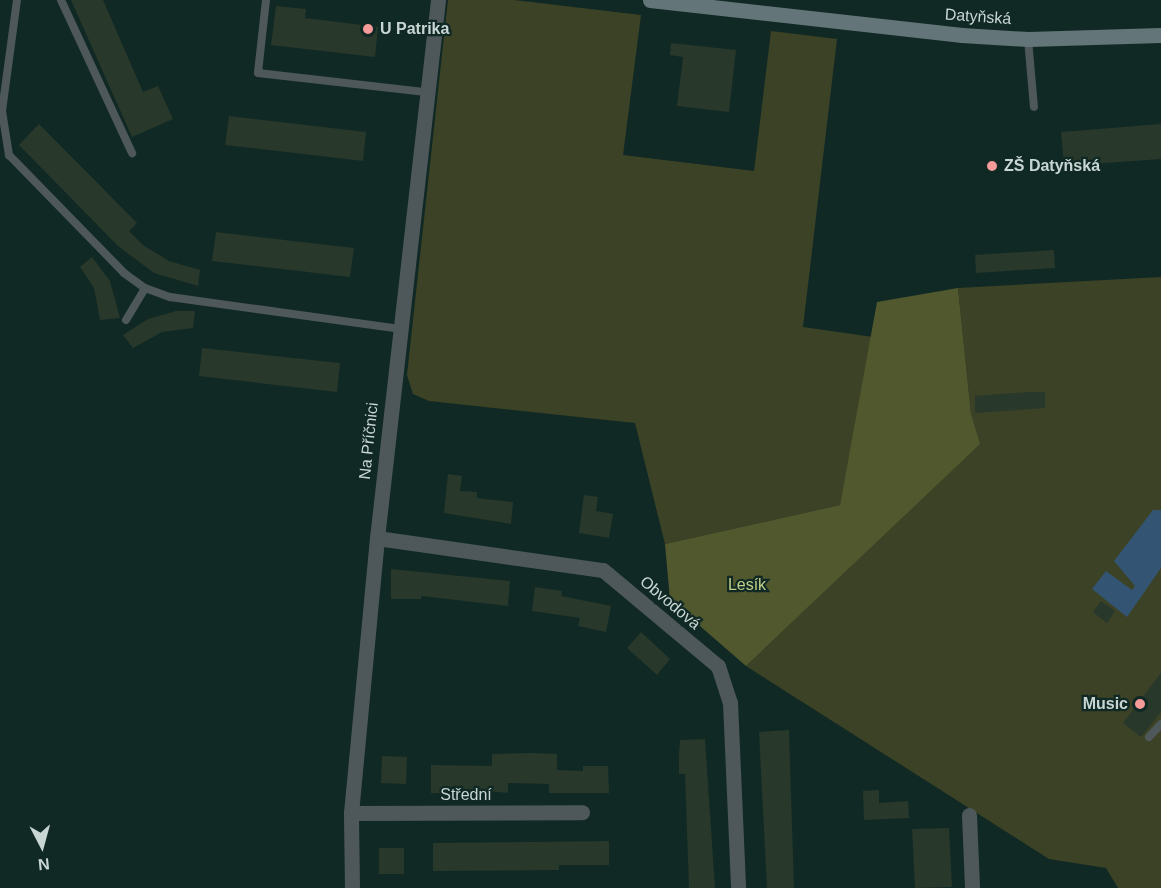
<!DOCTYPE html>
<html>
<head>
<meta charset="utf-8">
<style>
  body { margin:0 }
  #map { position:relative; width:1161px; height:888px; overflow:hidden; background:#112925; font-family:Helvetica,sans-serif }
  div>[style] { position:absolute }
  .green>* { inset:0; background:#3c4225 }
  .forest>* { inset:0; background:#51582e }
  .water>* { inset:0; background:#335573 }
  .building>* { inset:0; background:#28382b }
  .service>* { height:8px; margin:-4px; padding:0 4px; transform-origin:4px; border-radius:4px; background:#4e585b }
  .minor>* { height:15px; margin:-7.5px; padding:0 7.5px; transform-origin:7.5px; border-radius:7.5px; background:#4e585b }
  .secondary>* { height:15px; margin:-7.5px; padding:0 7.5px; transform-origin:7.5px; border-radius:7.5px; background:#647579 }
  .dots>* { width:16px; height:16px; translate:-50% -50%; box-sizing:border-box; border:3px solid #112925; border-radius:50% }
  span { translate:-50% -50%; white-space:nowrap; text-align:center; line-height:1.15; -webkit-text-stroke:4.5px #112925; paint-order:stroke }
  .street-label { font-size:16px; color:#c8d6d3 }
  .poi-label { font-size:16px; color:#c8d6d3; font-weight:700 }
  .left { translate:0 -50%; text-align:left }
  .right { translate:-100% -50%; text-align:right }
  .park-label { font-size:16px; color:#c1ce88 }
  .north { position:absolute; left:12px; top:816px; width:60px; height:60px; -webkit-text-stroke:4px #112925; paint-order:stroke; rotate:174deg; font-size:16px; font-weight:700; line-height:24px; text-align:center; color:#c8d6d3 }
  .north::after { content:''; display:block; margin:auto; width:21px; height:27px; background:#c8d6d3; clip-path:polygon(50% 0,100% 100%,50% 72%,0 100%) }
</style>
</head>
<body>
<div id="map">
  <div class="green">
    <div style="clip-path:polygon(448px 0,514px 0,641px 15px,623px 155px,754px 171px,771px 31px,837px 39px,803px 327px,873px 337px,840px 505px,665px 544px,635px 423px,429px 401px,413px 394px,407px 375px)"></div>
    <div style="clip-path:polygon(1161px 277px,1161px 888px,1118px 888px,1106px 868px,1049px 859px,746px 666px,979px 444px,971px 414px,958px 288px)"></div>
  </div>
  <div class="forest">
    <div style="clip-path:polygon(958px 288px,971px 414px,980px 444px,746px 666px,670px 600px,665px 544px,840px 505px,877px 302px)"></div>
  </div>
  <div class="water">
    <div style="clip-path:polygon(1153px 510px,1161px 510px,1161px 568px,1127px 617px,1092px 589px,1106px 571px,1132px 590px,1135px 586px,1114px 561px)"></div>
  </div>
  <div class="building">
    <div style="clip-path:polygon(71px 0,103px 0,143px 92px,158px 86px,173px 119px,132px 137px)"></div>
    <div style="clip-path:polygon(276px 6px,306px 9px,305px 18px,378px 27px,375px 57px,271px 45px)"></div>
    <div style="clip-path:polygon(671px 43px,736px 50px,729px 112px,677px 106px,683px 57px,670px 55px)"></div>
    <div style="clip-path:polygon(229px 116px,366px 132px,363px 161px,225px 145px)"></div>
    <div style="clip-path:polygon(39px 124px,137px 223px,129px 231px,143px 245px,169px 261px,200px 270px,198px 286px,154px 273px,118px 246px,19px 145px)"></div>
    <div style="clip-path:polygon(1161px 124px,1161px 159px,1064px 166px,1061px 132px)"></div>
    <div style="clip-path:polygon(216px 232px,354px 248px,350px 277px,212px 261px)"></div>
    <div style="clip-path:polygon(1054px 250px,1055px 268px,976px 273px,975px 255px)"></div>
    <div style="clip-path:polygon(92px 257px,110px 281px,120px 318px,100px 320px,94px 288px,80px 267px)"></div>
    <div style="clip-path:polygon(176px 311px,195px 311px,193px 328px,162px 332px,133px 348px,123px 335px,148px 319px)"></div>
    <div style="clip-path:polygon(202px 348px,340px 363px,337px 392px,199px 376px)"></div>
    <div style="clip-path:polygon(1029px 392px,1045px 392px,1045px 408px,975px 413px,975px 396px)"></div>
    <div style="clip-path:polygon(448px 474px,462px 476px,460px 491px,477px 492px,477px 498px,513px 502px,511px 524px,444px 513px)"></div>
    <div style="clip-path:polygon(584px 495px,598px 497px,596px 511px,613px 514px,609px 538px,579px 533px)"></div>
    <div style="clip-path:polygon(391px 569px,510px 581px,508px 606px,421px 596px,421px 599px,391px 599px)"></div>
    <div style="clip-path:polygon(535px 587px,562px 591px,561px 596px,611px 606px,606px 632px,578px 626px,580px 618px,532px 611px)"></div>
    <div style="clip-path:polygon(1101px 601px,1115px 611px,1107px 623px,1093px 612px)"></div>
    <div style="clip-path:polygon(641px 632px,670px 659px,657px 675px,627px 648px)"></div>
    <div style="clip-path:polygon(1161px 673px,1161px 712px,1141px 737px,1123px 723px)"></div>
    <div style="clip-path:polygon(789px 730px,794px 888px,767px 888px,759px 732px)"></div>
    <div style="clip-path:polygon(705px 739px,715px 888px,689px 888px,685px 774px,679px 774px,679px 753px,680px 740px)"></div>
    <div style="clip-path:polygon(531px 753px,557px 754px,557px 770px,583px 771px,583px 766px,608px 766px,609px 793px,549px 793px,549px 784px,508px 783px,508px 793px,456px 788px,456px 793px,431px 793px,431px 765px,492px 766px,492px 754px)"></div>
    <div style="clip-path:polygon(382px 756px,407px 757px,406px 784px,381px 783px)"></div>
    <div style="clip-path:polygon(879px 790px,879px 803px,908px 801px,909px 818px,864px 820px,863px 791px)"></div>
    <div style="clip-path:polygon(949px 828px,952px 887px,915px 888px,912px 829px)"></div>
    <div style="clip-path:polygon(609px 841px,609px 865px,559px 865px,559px 870px,433px 871px,433px 843px)"></div>
    <div style="clip-path:polygon(379px 848px,404px 848px,404px 874px,379px 874px)"></div>
  </div>
  <div class="service">
    <div style="left:17px;top:0;width:112px;rotate:97.7deg"></div>
    <div style="left:2px;top:111px;width:45px;rotate:81deg"></div>
    <div style="left:9px;top:155px;width:165px;rotate:45.7deg"></div>
    <div style="left:124px;top:273px;width:26px;rotate:36deg"></div>
    <div style="left:145px;top:288px;width:27px;rotate:20deg"></div>
    <div style="left:170px;top:297px;width:232px;rotate:7.9deg"></div>
    <div style="left:61px;top:0;width:169px;rotate:65.1deg"></div>
    <div style="left:266px;top:0;width:73px;rotate:96.3deg"></div>
    <div style="left:258px;top:73px;width:169px;rotate:6.5deg"></div>
    <div style="left:1028px;top:39px;width:68px;rotate:85deg"></div>
    <div style="left:126px;top:320px;width:37px;rotate:-59deg"></div>
    <div style="left:1149px;top:737px;width:18px;rotate:-47deg"></div>
  </div>
  <div class="minor">
    <div style="left:377px;top:538px;width:228px;rotate:8.1deg"></div>
    <div style="left:603px;top:570px;width:150px;rotate:39.9deg"></div>
    <div style="left:718px;top:666px;width:38px;rotate:72deg"></div>
    <div style="left:730px;top:702px;width:186px;rotate:87.5deg"></div>
    <div style="left:351px;top:813px;width:231px;rotate:-0.2deg"></div>
    <div style="left:969px;top:815px;width:73px;rotate:87.6deg"></div>
    <div style="left:352px;top:888px;width:75px;rotate:-90.8deg"></div>
    <div style="left:351px;top:813px;width:276px;rotate:-84.6deg"></div>
    <div style="left:377px;top:538px;width:541px;rotate:-83.53deg"></div>
  </div>
  <div class="secondary">
    <div style="left:650px;top:0;width:314px;rotate:6.4deg"></div>
    <div style="left:962px;top:35px;width:66px;rotate:3.5deg"></div>
    <div style="left:1028px;top:39px;width:133px;rotate:-1.7deg"></div>
  </div>
  <div class="dots">
    <div style="left:368px;top:29px;background:#f59b9a"></div>
    <div style="left:992px;top:166px;background:#f59b9a"></div>
    <div style="left:1140px;top:704px;background:#f59b9a"></div>
  </div>
  <div class="street-label">
    <span style="left:978px;top:17px;rotate:4deg">Datyňská</span>
    <span style="left:369px;top:441px;rotate:-84deg">Na Příčnici</span>
    <span style="left:670px;top:603px;rotate:40deg">Obvodová</span>
    <span style="left:466px;top:795px">Střední</span>
  </div>
  <div class="poi-label">
    <span class="left" style="left:380px;top:29px">U Patrika</span>
    <span class="left" style="left:1004px;top:166px">ZŠ Datyňská</span>
    <span class="right" style="left:1128px;top:704px">Music</span>
  </div>
  <div class="park-label">
    <span style="left:747px;top:585px">Lesík</span>
  </div>
  <div class="north">N</div>
</div>
</body>
</html>
